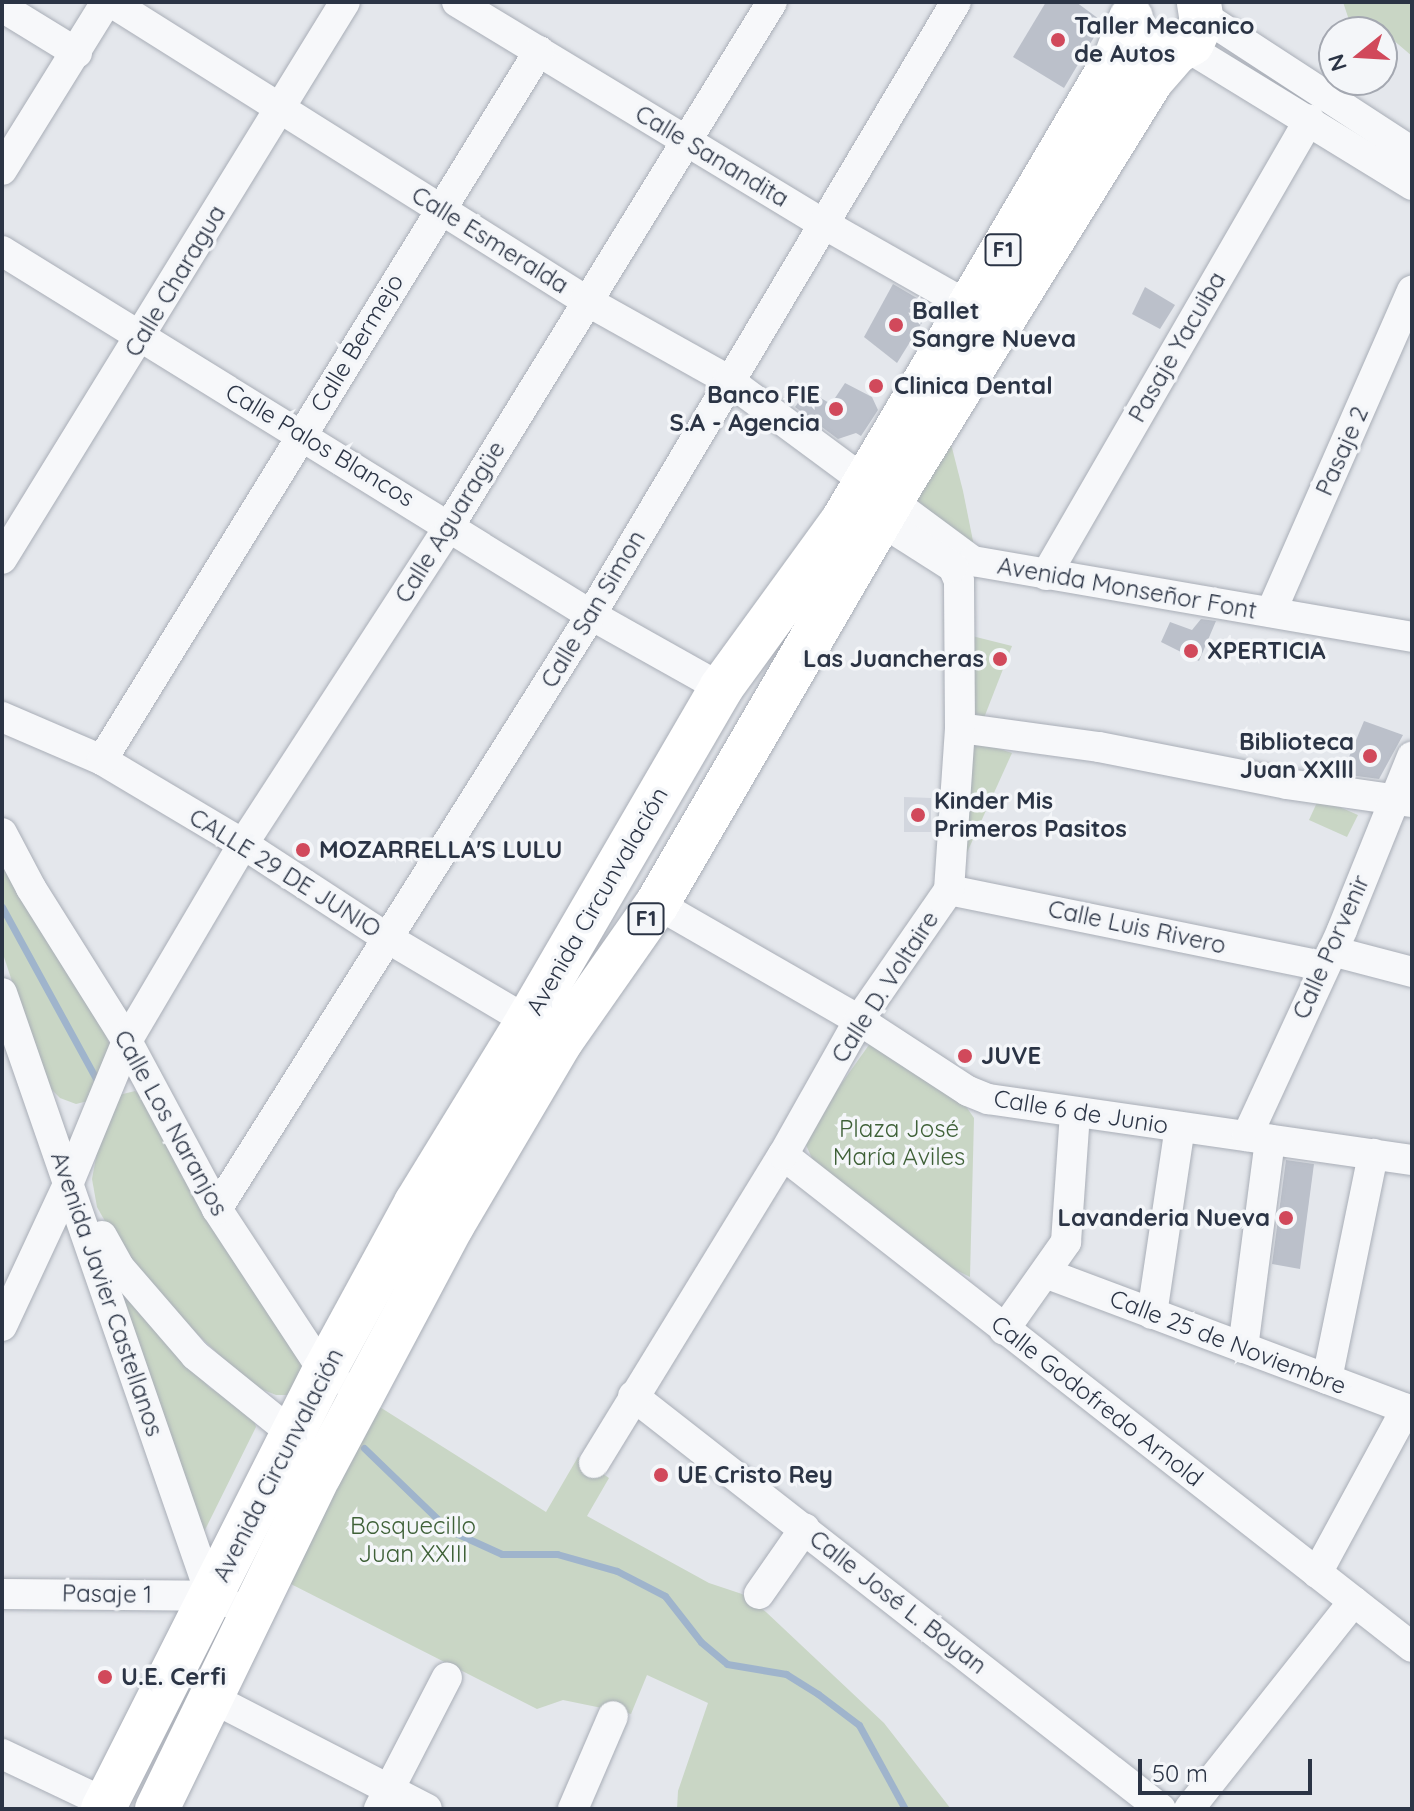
<!DOCTYPE html>
<html>
<head>
<meta charset="utf-8">
<style>
  body { margin:0 }
  #map { position:relative; width:1414px; height:1811px; overflow:hidden; background:#e4e7ec; font-family:Quicksand,sans-serif }
  div>[style] { position:absolute }
  .built>* { inset:0; background:#d2d6de }
  .green>* { inset:0; background:#c9d6c5 }
  .stream>* { height:7px; margin:-3.5px; padding:0 3.5px; transform-origin:3.5px; border-radius:3.5px; background:#9fb4cc }
  .building>* { inset:0; background:#bbc0ca }
  .roads { filter:drop-shadow(0 0 2px #a9aeb7) drop-shadow(0 0 2px #a9aeb7) }
  .minor>* { height:30px; margin:-15px; padding:0 15px; transform-origin:15px; border-radius:15px; background:#f7f8fa }
  .highway>* { height:44px; margin:-22px; padding:0 22px; transform-origin:22px; border-radius:22px; background:#fff }
  .dots>* { width:22px; height:22px; translate:-50% -50%; box-sizing:border-box; border:4px solid #f4f6f9; border-radius:50% }
  span { translate:-50% -50%; white-space:nowrap; text-align:center; line-height:1.15; -webkit-text-stroke:7px #f4f6f9; paint-order:stroke }
  .shield-label span { padding:2px 6px; background:#f4f6f9; border:2px solid; border-radius:6px; -webkit-text-stroke-width:0 }
  .shield-label { font-size:22px; color:#2b3445; font-weight:700 }
  .poi-label { font-size:24px; color:#2b3445; font-weight:700 }
  .left { translate:0 -50%; text-align:left }
  .right { translate:-100% -50%; text-align:right }
  .street-label { font-size:24px; color:#2b3445 }
  .park-label { font-size:24px; color:#3f6138 }
  .frame { position:absolute; inset:0; border:4px solid #2b3445; pointer-events:none }
  .north { position:absolute; left:1318px; top:16px; width:80px; height:80px; box-sizing:border-box; background:#f4f6f9; border:2px solid #a4a8b1; border-radius:50%; rotate:252deg; font-size:22px; font-weight:700; line-height:32px; text-align:center; color:#2b3445 }
  .north::after { content:''; display:block; margin:auto; width:28px; height:36px; background:#d1495b; clip-path:polygon(50% 0,100% 100%,50% 72%,0 100%) }
  .scale { position:absolute; left:1138px; top:1759px; width:174px; height:36px; box-sizing:border-box; border:4px solid #2b3445; border-top:0; padding-left:10px; font-size:24px; line-height:28px; white-space:nowrap; color:#2b3445; -webkit-text-stroke:6px #f4f6f9; paint-order:stroke }
</style>
</head>
<body>
<div id="map">
  <div class="built">
    <div style="clip-path:polygon(904px 797px,931px 798px,931px 832px,904px 832px)"></div>
  </div>
  <div class="green">
    <div style="clip-path:polygon(1343px 2px,1412px 2px,1412px 56px,1379px 28px,1353px 32px)"></div>
    <div style="clip-path:polygon(951px 444px,963px 491px,974px 546px,947px 530px,917px 500px,921px 466px)"></div>
    <div style="clip-path:polygon(964px 634px,1012px 646px,982px 723px,961px 719px)"></div>
    <div style="clip-path:polygon(959px 736px,1012px 753px,965px 857px)"></div>
    <div style="clip-path:polygon(1319px 798px,1358px 815px,1347px 837px,1309px 820px)"></div>
    <div style="clip-path:polygon(2px 856px,96px 1013px,110px 1045px,88px 1101px,76px 1104px,60px 1098px,46px 1084px,2px 951px)"></div>
    <div style="clip-path:polygon(871px 1042px,963px 1102px,974px 1118px,970px 1277px,946px 1265px,815px 1165px,806px 1145px,812px 1125px)"></div>
    <div style="clip-path:polygon(135px 1091px,145px 1099px,308px 1366px,296px 1395px,276px 1395px,251px 1385px,176px 1314px,123px 1253px,97px 1207px,92px 1179px,99px 1142px,119px 1095px)"></div>
    <div style="clip-path:polygon(115px 1278px,209px 1387px,253px 1416px,256px 1427px,202px 1536px)"></div>
    <div style="clip-path:polygon(375px 1404px,546px 1512px,578px 1457px,609px 1478px,587px 1516px,709px 1583px,742px 1594px,766px 1612px,884px 1723px,951px 1809px,677px 1809px,678px 1791px,708px 1703px,647px 1675px,631px 1714px,563px 1700px,537px 1709px,281px 1579px)"></div>
  </div>
  <div class="stream">
    <div style="left:2px;top:907px;width:202px;rotate:61.3deg"></div>
    <div style="left:364px;top:1448px;width:118px;rotate:44deg"></div>
    <div style="left:449px;top:1530px;width:58px;rotate:24.4deg"></div>
    <div style="left:502px;top:1554px;width:55px"></div>
    <div style="left:557px;top:1554px;width:62px;rotate:15.8deg"></div>
    <div style="left:617px;top:1571px;width:54px;rotate:27.5deg"></div>
    <div style="left:665px;top:1596px;width:58px;rotate:52deg"></div>
    <div style="left:701px;top:1642px;width:34px;rotate:40deg"></div>
    <div style="left:727px;top:1664px;width:60px;rotate:9.6deg"></div>
    <div style="left:786px;top:1674px;width:38px;rotate:32deg"></div>
    <div style="left:818px;top:1694px;width:51px;rotate:37.1deg"></div>
    <div style="left:859px;top:1725px;width:96px;rotate:61.3deg"></div>
  </div>
  <div class="building">
    <div style="clip-path:polygon(1046px 2px,1076px 2px,1103px 22px,1064px 88px,1013px 57px)"></div>
    <div style="clip-path:polygon(893px 284px,922px 301px,928px 313px,897px 363px,864px 337px)"></div>
    <div style="clip-path:polygon(1145px 287px,1175px 305px,1160px 329px,1132px 314px)"></div>
    <div style="clip-path:polygon(845px 383px,872px 397px,878px 410px,861px 436px,856px 433px,838px 439px,795px 407px,807px 390px,831px 404px)"></div>
    <div style="clip-path:polygon(1201px 619px,1216px 621px,1199px 661px,1161px 642px,1170px 622px,1192px 630px)"></div>
    <div style="clip-path:polygon(1364px 721px,1403px 735px,1379px 779px,1342px 774px)"></div>
    <div style="clip-path:polygon(1286px 1160px,1314px 1164px,1300px 1269px,1272px 1264px)"></div>
  </div>
  <div class="roads">
    <div class="minor">
      <div style="left:111px;top:2px;width:560px;rotate:32.16deg"></div>
      <div style="left:585px;top:300px;width:164px;rotate:29.2deg"></div>
      <div style="left:728px;top:380px;width:305px;rotate:36.5deg"></div>
      <div style="left:973px;top:561px;width:446px;rotate:9.8deg"></div>
      <div style="left:457px;top:2px;width:429px;rotate:31.2deg"></div>
      <div style="left:824px;top:224px;width:168px;rotate:29.6deg"></div>
      <div style="left:2px;top:7px;width:88px;rotate:31.5deg"></div>
      <div style="left:1202px;top:15px;width:251px;rotate:33.1deg"></div>
      <div style="left:1187px;top:47px;width:264px;rotate:31.5deg"></div>
      <div style="left:2px;top:170px;width:198px;rotate:-58.2deg"></div>
      <div style="left:2px;top:251px;width:692px;rotate:31.72deg"></div>
      <div style="left:591px;top:615px;width:149px;rotate:29.3deg"></div>
      <div style="left:2px;top:559px;width:654px;rotate:-58.38deg"></div>
      <div style="left:1046px;top:575px;width:526px;rotate:-59.97deg"></div>
      <div style="left:1271px;top:612px;width:351px;rotate:-66.3deg"></div>
      <div style="left:2px;top:717px;width:109px;rotate:23.3deg"></div>
      <div style="left:102px;top:760px;width:164px;rotate:30.8deg"></div>
      <div style="left:243px;top:844px;width:174px;rotate:33.1deg"></div>
      <div style="left:389px;top:939px;width:179px;rotate:30.6deg"></div>
      <div style="left:960px;top:728px;width:140px;rotate:7.8deg"></div>
      <div style="left:1099px;top:747px;width:192px;rotate:11.1deg"></div>
      <div style="left:1287px;top:784px;width:126px;rotate:8.2deg"></div>
      <div style="left:102px;top:760px;width:833px;rotate:-58.35deg"></div>
      <div style="left:2px;top:833px;width:62px;rotate:62.2deg"></div>
      <div style="left:31px;top:888px;width:181px;rotate:57.9deg"></div>
      <div style="left:127px;top:1041px;width:191px;rotate:61.8deg"></div>
      <div style="left:217px;top:1209px;width:195px;rotate:56.7deg"></div>
      <div style="left:324px;top:1372px;width:13px;rotate:32deg"></div>
      <div style="left:949px;top:890px;width:383px;rotate:11.5deg"></div>
      <div style="left:657px;top:904px;width:233px;rotate:29.9deg"></div>
      <div style="left:859px;top:1020px;width:130px;rotate:33.1deg"></div>
      <div style="left:968px;top:1091px;width:22px;rotate:22deg"></div>
      <div style="left:988px;top:1099px;width:428px;rotate:8.2deg"></div>
      <div style="left:1332px;top:951px;width:83px;rotate:14.7deg"></div>
      <div style="left:2px;top:993px;width:638px;rotate:70.88deg"></div>
      <div style="left:1247px;top:1136px;width:227px;rotate:-65.2deg"></div>
      <div style="left:1342px;top:930px;width:187px;rotate:-68deg"></div>
      <div style="left:783px;top:1155px;width:799px;rotate:38.03deg"></div>
      <div style="left:217px;top:1209px;width:702px;rotate:-57.8deg"></div>
      <div style="left:591px;top:615px;width:713px;rotate:-59.23deg"></div>
      <div style="left:102px;top:1236px;width:37px;rotate:61deg"></div>
      <div style="left:120px;top:1268px;width:115px;rotate:49.2deg"></div>
      <div style="left:195px;top:1355px;width:126px;rotate:38.9deg"></div>
      <div style="left:293px;top:1434px;width:19px;rotate:54deg"></div>
      <div style="left:1045px;top:1273px;width:392px;rotate:20.6deg"></div>
      <div style="left:1152px;top:1314px;width:189px;rotate:-81.5deg"></div>
      <div style="left:2px;top:1326px;width:159px;rotate:-65deg"></div>
      <div style="left:69px;top:1182px;width:152px;rotate:-67.6deg"></div>
      <div style="left:127px;top:1041px;width:229px;rotate:-59.5deg"></div>
      <div style="left:243px;top:844px;width:380px;rotate:-57deg"></div>
      <div style="left:450px;top:525px;width:614px;rotate:-58.38deg"></div>
      <div style="left:1004px;top:1330px;width:108px;rotate:-54.8deg"></div>
      <div style="left:1066px;top:1242px;width:130px;rotate:-86deg"></div>
      <div style="left:1243px;top:1348px;width:210px;rotate:-82.6deg"></div>
      <div style="left:1327px;top:1379px;width:230px;rotate:-78.4deg"></div>
      <div style="left:633px;top:1396px;width:670px;rotate:38.03deg"></div>
      <div style="left:594px;top:1463px;width:361px;rotate:-58.5deg"></div>
      <div style="left:783px;top:1155px;width:155px;rotate:-60.6deg"></div>
      <div style="left:859px;top:1020px;width:158px;rotate:-55.3deg"></div>
      <div style="left:949px;top:890px;width:162px;rotate:-86.1deg"></div>
      <div style="left:960px;top:728px;width:147px;rotate:-90.4deg"></div>
      <div style="left:959px;top:581px;width:15px;rotate:-113deg"></div>
      <div style="left:953px;top:567px;width:104px;rotate:-147.5deg"></div>
      <div style="left:1317px;top:1573px;width:187px;rotate:-61.5deg"></div>
      <div style="left:2px;top:1594px;width:209px;rotate:0.5deg"></div>
      <div style="left:211px;top:1596px;width:17px;rotate:21deg"></div>
      <div style="left:759px;top:1594px;width:80px;rotate:-55.1deg"></div>
      <div style="left:210px;top:1697px;width:244px;rotate:27.3deg"></div>
      <div style="left:2px;top:1754px;width:114px;rotate:25.4deg"></div>
      <div style="left:379px;top:1809px;width:148px;rotate:-62.7deg"></div>
      <div style="left:573px;top:1809px;width:101px;rotate:-66.7deg"></div>
      <div style="left:1189px;top:1809px;width:265px;rotate:-51.6deg"></div>
    </div>
    <div class="highway">
      <div style="left:1150px;top:49px;width:26px;rotate:7deg"></div>
      <div style="left:1176px;top:52px;width:18px;rotate:-29deg"></div>
      <div style="left:1192px;top:43px;width:23px;rotate:-65deg"></div>
      <div style="left:1202px;top:22px;width:20px;rotate:-99deg"></div>
      <div style="left:103px;top:1809px;width:490px;rotate:-63.2deg"></div>
      <div style="left:324px;top:1372px;width:192px;rotate:-61.4deg"></div>
      <div style="left:416px;top:1203px;width:215px;rotate:-58.5deg"></div>
      <div style="left:528px;top:1020px;width:384px;rotate:-59.8deg"></div>
      <div style="left:721px;top:688px;width:208px;rotate:-54deg"></div>
      <div style="left:843px;top:520px;width:537px;rotate:-59.48deg"></div>
      <div style="left:1116px;top:57px;width:42px;rotate:-69deg"></div>
      <div style="left:157px;top:1809px;width:373px;rotate:-64.1deg"></div>
      <div style="left:320px;top:1474px;width:281px;rotate:-62deg"></div>
      <div style="left:452px;top:1226px;width:215px;rotate:-59.5deg"></div>
      <div style="left:561px;top:1041px;width:167px;rotate:-55deg"></div>
      <div style="left:657px;top:904px;width:484px;rotate:-59.8deg"></div>
      <div style="left:900px;top:486px;width:476px;rotate:-58.2deg"></div>
      <div style="left:1151px;top:81px;width:38px;rotate:-49deg"></div>
    </div>
  </div>
  <div class="dots">
    <div style="left:1058px;top:40px;background:#d1495b"></div>
    <div style="left:896px;top:325px;background:#d1495b"></div>
    <div style="left:876px;top:386px;background:#d1495b"></div>
    <div style="left:836px;top:409px;background:#d1495b"></div>
    <div style="left:1191px;top:651px;background:#d1495b"></div>
    <div style="left:1000px;top:659px;background:#d1495b"></div>
    <div style="left:1370px;top:756px;background:#d1495b"></div>
    <div style="left:918px;top:815px;background:#d1495b"></div>
    <div style="left:303px;top:850px;background:#d1495b"></div>
    <div style="left:965px;top:1056px;background:#d1495b"></div>
    <div style="left:1286px;top:1218px;background:#d1495b"></div>
    <div style="left:661px;top:1475px;background:#d1495b"></div>
    <div style="left:105px;top:1677px;background:#d1495b"></div>
  </div>
  <div class="shield-label">
    <span style="left:1003px;top:250px">F1</span>
    <span style="left:646px;top:919px">F1</span>
  </div>
  <div class="poi-label">
    <span class="left" style="left:1074px;top:40px">Taller Mecanico<br>de Autos</span>
    <span class="left" style="left:912px;top:325px">Ballet<br>Sangre Nueva</span>
    <span class="left" style="left:894px;top:386px">Clinica Dental</span>
    <span class="right" style="left:820px;top:409px">Banco FIE<br>S.A - Agencia</span>
    <span class="left" style="left:1207px;top:651px">XPERTICIA</span>
    <span class="right" style="left:984px;top:659px">Las Juancheras</span>
    <span class="right" style="left:1354px;top:756px">Biblioteca<br>Juan XXlll</span>
    <span class="left" style="left:934px;top:815px">Kinder Mis<br>Primeros Pasitos</span>
    <span class="left" style="left:319px;top:850px">MOZARRELLA'S LULU</span>
    <span class="left" style="left:981px;top:1056px">JUVE</span>
    <span class="right" style="left:1270px;top:1218px">Lavanderia Nueva</span>
    <span class="left" style="left:677px;top:1475px">UE Cristo Rey</span>
    <span class="left" style="left:121px;top:1677px">U.E. Cerfi</span>
  </div>
  <div class="street-label">
    <span style="left:712px;top:156px;rotate:31deg">Calle Sanandita</span>
    <span style="left:490px;top:240px;rotate:32deg">Calle Esmeralda</span>
    <span style="left:175px;top:281px;rotate:-59deg">Calle Charagua</span>
    <span style="left:357px;top:343px;rotate:-59deg">Calle Bermejo</span>
    <span style="left:1177px;top:347px;rotate:-60deg">Pasaje Yacuiba</span>
    <span style="left:320px;top:445px;rotate:31deg">Calle Palos Blancos</span>
    <span style="left:1342px;top:451px;rotate:-66deg">Pasaje 2</span>
    <span style="left:450px;top:522px;rotate:-58deg">Calle Aguaragüe</span>
    <span style="left:1127px;top:588px;rotate:10deg">Avenida Monseñor Font</span>
    <span style="left:593px;top:609px;rotate:-59deg">Calle San Simon</span>
    <span style="left:285px;top:873px;rotate:32deg">CALLE 29 DE JUNIO</span>
    <span style="left:597px;top:901px;rotate:-60deg">Avenida Circunvalación</span>
    <span style="left:1137px;top:927px;rotate:12deg">Calle Luis Rivero</span>
    <span style="left:1331px;top:947px;rotate:-66deg">Calle Porvenir</span>
    <span style="left:885px;top:987px;rotate:-57deg">Calle D. Voltaire</span>
    <span style="left:1081px;top:1112px;rotate:9deg">Calle 6 de Junio</span>
    <span style="left:171px;top:1123px;rotate:61deg">Calle Los Naranjos</span>
    <span style="left:107px;top:1294px;rotate:71deg">Avenida Javier Castellanos</span>
    <span style="left:1228px;top:1342px;rotate:21deg">Calle 25 de Noviembre</span>
    <span style="left:1097px;top:1401px;rotate:38deg">Calle Godofredo Arnold</span>
    <span style="left:278px;top:1465px;rotate:-63deg">Avenida Circunvalación</span>
    <span style="left:107px;top:1594px;rotate:1deg">Pasaje 1</span>
    <span style="left:898px;top:1602px;rotate:38deg">Calle José L. Boyan</span>
  </div>
  <div class="park-label">
    <span style="left:899px;top:1143px">Plaza José<br>María Aviles</span>
    <span style="left:413px;top:1540px">Bosquecillo<br>Juan XXIII</span>
  </div>
  <div class="frame"></div>
  <div class="north">N</div>
  <div class="scale">50 m</div>
</div>
</body>
</html>
